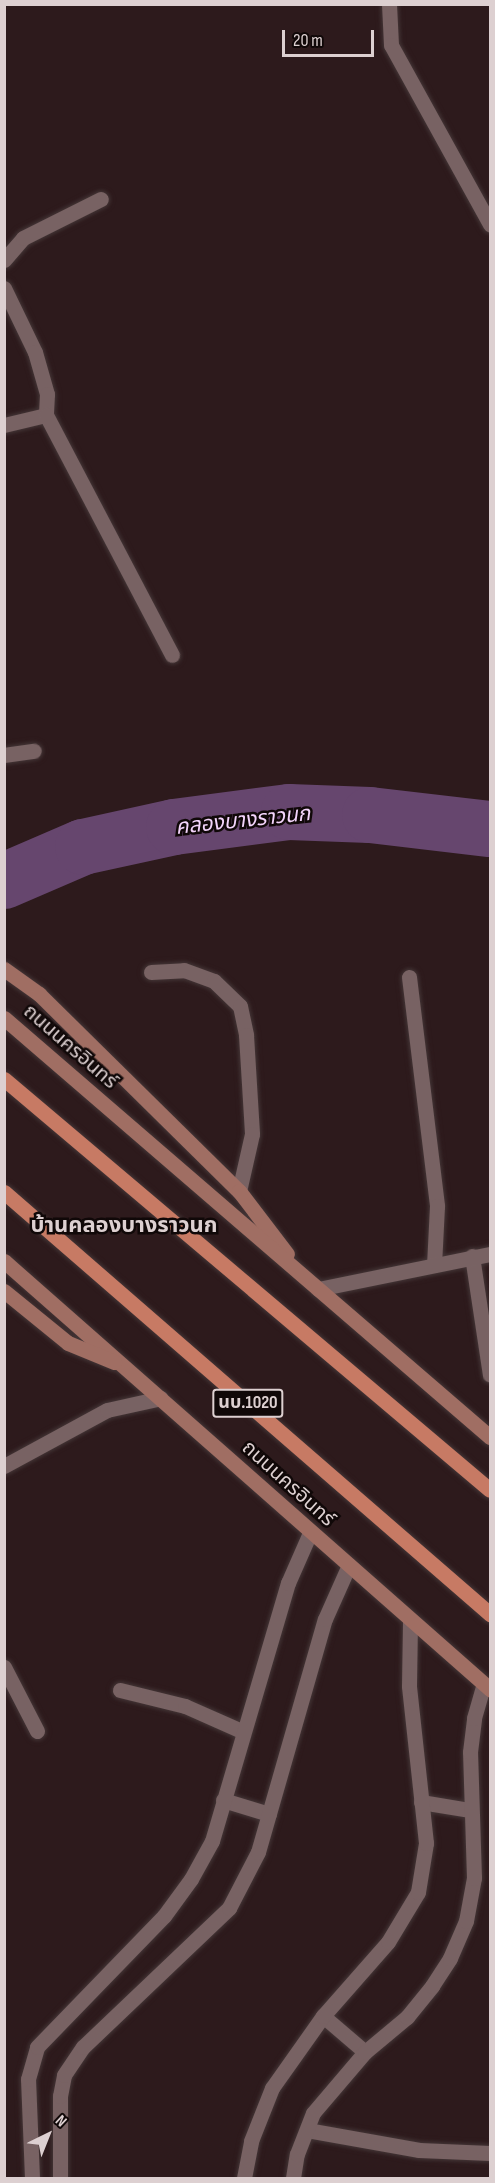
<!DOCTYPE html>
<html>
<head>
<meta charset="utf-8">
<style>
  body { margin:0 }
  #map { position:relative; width:495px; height:2183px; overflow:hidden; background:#2d1a1c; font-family:"Sofia Sans Condensed","Noto Sans Thai",sans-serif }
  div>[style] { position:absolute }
  .river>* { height:56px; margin:-28px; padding:0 28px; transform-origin:28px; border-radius:28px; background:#66466e }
  .roads { filter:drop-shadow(0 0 2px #443637) drop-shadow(0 0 2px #443637) }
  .service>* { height:15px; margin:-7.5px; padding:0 7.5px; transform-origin:7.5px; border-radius:7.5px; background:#786263 }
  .minor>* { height:15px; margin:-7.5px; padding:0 7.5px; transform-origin:7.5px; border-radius:7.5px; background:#786263 }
  .tertiary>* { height:15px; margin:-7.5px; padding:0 7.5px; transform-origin:7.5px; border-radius:7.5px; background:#786263 }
  .secondary>* { height:15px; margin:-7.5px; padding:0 7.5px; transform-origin:7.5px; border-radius:7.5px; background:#a06e63 }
  .primary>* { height:15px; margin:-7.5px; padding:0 7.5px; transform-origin:7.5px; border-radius:7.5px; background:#c77a64 }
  span { translate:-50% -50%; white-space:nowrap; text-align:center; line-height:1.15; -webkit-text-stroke:5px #100808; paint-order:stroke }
  .shield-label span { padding:2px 4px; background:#100808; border:2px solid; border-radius:4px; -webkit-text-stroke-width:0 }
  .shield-label { font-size:18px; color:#ddd0d1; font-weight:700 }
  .street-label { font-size:20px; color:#ddd0d1 }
  .water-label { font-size:21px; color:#f4d5fc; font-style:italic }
  .quarter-label { font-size:22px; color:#ddd0d1; font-weight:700 }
  .frame { position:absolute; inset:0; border:6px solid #ddd0d1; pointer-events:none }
  .north { position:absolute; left:18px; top:2105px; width:60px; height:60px; -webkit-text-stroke:4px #100808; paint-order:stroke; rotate:43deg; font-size:16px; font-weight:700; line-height:24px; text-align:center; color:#ddd0d1 }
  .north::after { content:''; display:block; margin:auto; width:21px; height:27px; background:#ddd0d1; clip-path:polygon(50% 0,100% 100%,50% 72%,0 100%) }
  .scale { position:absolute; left:282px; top:30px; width:92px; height:27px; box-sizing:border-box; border:3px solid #ddd0d1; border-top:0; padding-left:8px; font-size:18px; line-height:21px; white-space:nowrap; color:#ddd0d1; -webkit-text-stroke:4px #100808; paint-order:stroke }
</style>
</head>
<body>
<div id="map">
  <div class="river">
    <div style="left:4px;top:881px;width:86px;rotate:-23.3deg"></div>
    <div style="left:83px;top:847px;width:93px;rotate:-12.4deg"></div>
    <div style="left:174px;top:827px;width:116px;rotate:-7.4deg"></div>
    <div style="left:289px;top:812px;width:81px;rotate:2.1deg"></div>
    <div style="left:370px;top:815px;width:121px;rotate:6.7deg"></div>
  </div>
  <div class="roads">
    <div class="service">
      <div style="left:4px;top:260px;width:29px;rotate:-49deg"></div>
      <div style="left:23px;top:238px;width:87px;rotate:-26.6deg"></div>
      <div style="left:4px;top:288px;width:71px;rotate:64.2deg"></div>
      <div style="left:35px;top:352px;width:44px;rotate:74.1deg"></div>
      <div style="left:47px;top:394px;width:21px;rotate:93deg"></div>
      <div style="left:120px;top:1690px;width:67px;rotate:13.8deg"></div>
      <div style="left:185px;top:1706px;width:64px;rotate:23.8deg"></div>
    </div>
    <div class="minor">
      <div style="left:389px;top:4px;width:41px;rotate:87.2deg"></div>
      <div style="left:391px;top:45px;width:205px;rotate:61.1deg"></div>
      <div style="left:4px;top:425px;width:43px;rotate:-13.4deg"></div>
      <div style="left:46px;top:415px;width:271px;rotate:62.3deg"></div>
      <div style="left:4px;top:755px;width:30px;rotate:-8deg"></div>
      <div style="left:151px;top:972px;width:33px;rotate:-3deg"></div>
      <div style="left:184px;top:970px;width:32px;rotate:20deg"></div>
      <div style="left:214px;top:981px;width:36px;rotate:44deg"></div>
      <div style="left:240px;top:1006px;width:30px;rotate:78deg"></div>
      <div style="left:246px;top:1035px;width:99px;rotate:86.5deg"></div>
      <div style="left:252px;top:1134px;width:58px;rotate:102.8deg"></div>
      <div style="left:409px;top:977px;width:231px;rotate:83deg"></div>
      <div style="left:437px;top:1206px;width:59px;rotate:92.9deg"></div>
      <div style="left:472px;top:1256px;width:120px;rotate:81.4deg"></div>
      <div style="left:318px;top:1289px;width:176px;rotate:-11.5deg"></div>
      <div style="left:4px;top:1667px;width:72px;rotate:62.7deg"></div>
      <div style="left:223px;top:1800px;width:48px;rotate:16.9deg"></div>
      <div style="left:421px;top:1802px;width:50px;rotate:9.3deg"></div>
      <div style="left:323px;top:2016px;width:55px;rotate:40.6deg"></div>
      <div style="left:307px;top:2130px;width:114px;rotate:10.1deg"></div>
      <div style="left:419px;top:2150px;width:71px;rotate:2.4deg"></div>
      <div style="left:32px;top:2178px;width:99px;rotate:-92.3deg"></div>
      <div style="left:28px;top:2079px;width:33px;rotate:-74deg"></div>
      <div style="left:37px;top:2047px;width:182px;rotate:-45.9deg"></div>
      <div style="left:164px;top:1916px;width:46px;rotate:-53.9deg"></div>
      <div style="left:191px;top:1879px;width:43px;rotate:-61.1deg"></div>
      <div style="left:212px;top:1841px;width:269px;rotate:-73.6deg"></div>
      <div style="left:288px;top:1583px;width:55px;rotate:-66.3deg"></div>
      <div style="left:60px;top:2178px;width:82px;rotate:-90deg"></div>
      <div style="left:60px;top:2096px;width:21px;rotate:-79deg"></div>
      <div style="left:64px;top:2075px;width:34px;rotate:-56deg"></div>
      <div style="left:83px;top:2047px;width:202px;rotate:-43.6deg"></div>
      <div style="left:229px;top:1908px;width:63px;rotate:-62.6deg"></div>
      <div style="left:258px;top:1852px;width:242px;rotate:-74deg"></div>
      <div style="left:325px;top:1619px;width:59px;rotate:-66deg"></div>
      <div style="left:244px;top:2178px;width:38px;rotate:-79deg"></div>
      <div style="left:251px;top:2141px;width:57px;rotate:-68.4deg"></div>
      <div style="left:272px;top:2088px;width:88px;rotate:-54.7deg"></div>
      <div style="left:323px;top:2016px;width:98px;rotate:-48.7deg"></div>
      <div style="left:388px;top:1942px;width:58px;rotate:-59deg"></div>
      <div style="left:418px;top:1892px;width:50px;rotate:-80.7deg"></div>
      <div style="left:426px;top:1843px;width:158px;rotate:-96.2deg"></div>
      <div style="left:409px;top:1686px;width:64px;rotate:-89.1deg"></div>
      <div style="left:293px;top:2178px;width:24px;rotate:-81deg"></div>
      <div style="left:297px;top:2154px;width:44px;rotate:-68.7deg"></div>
      <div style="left:313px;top:2113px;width:80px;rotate:-49.6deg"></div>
      <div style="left:365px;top:2052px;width:55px;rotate:-39.8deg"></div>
      <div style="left:407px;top:2017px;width:40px;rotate:-51deg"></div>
      <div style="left:432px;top:1986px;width:33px;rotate:-57deg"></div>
      <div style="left:450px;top:1958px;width:40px;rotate:-66.6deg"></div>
      <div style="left:466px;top:1921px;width:44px;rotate:-79.5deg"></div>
      <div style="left:474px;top:1878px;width:126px;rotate:-91.8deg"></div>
      <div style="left:470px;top:1752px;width:34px;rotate:-83deg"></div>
      <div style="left:474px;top:1718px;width:35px;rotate:-74deg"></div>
    </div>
    <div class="tertiary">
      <div style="left:4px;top:1466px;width:117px;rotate:-28.5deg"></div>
      <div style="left:107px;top:1410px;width:55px;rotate:-12.5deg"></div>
    </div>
    <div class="secondary">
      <div style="left:4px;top:969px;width:43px;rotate:35.5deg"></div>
      <div style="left:39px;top:994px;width:281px;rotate:44.6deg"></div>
      <div style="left:239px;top:1191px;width:79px;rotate:52.7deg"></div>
      <div style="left:4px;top:1018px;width:642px;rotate:40.77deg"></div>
      <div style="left:4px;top:1261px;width:648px;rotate:41.37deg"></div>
      <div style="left:4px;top:1291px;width:82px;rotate:39.1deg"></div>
      <div style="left:68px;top:1343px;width:50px;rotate:22.4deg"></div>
    </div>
    <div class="primary">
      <div style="left:4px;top:1079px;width:636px;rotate:40.22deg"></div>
      <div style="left:4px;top:1192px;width:644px;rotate:40.97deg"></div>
    </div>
  </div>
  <div class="shield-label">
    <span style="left:248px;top:1403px">นบ.1020</span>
  </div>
  <div class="street-label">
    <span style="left:70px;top:1047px;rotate:41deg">ถนนนครอินทร์</span>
    <span style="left:288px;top:1484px;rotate:42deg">ถนนนครอินทร์</span>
  </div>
  <div class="water-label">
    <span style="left:243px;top:821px;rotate:-6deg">คลองบางราวนก</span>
  </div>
  <div class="quarter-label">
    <span style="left:124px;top:1226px">บ้านคลองบางราวนก</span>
  </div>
  <div class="frame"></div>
  <div class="north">N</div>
  <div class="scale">20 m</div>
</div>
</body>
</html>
